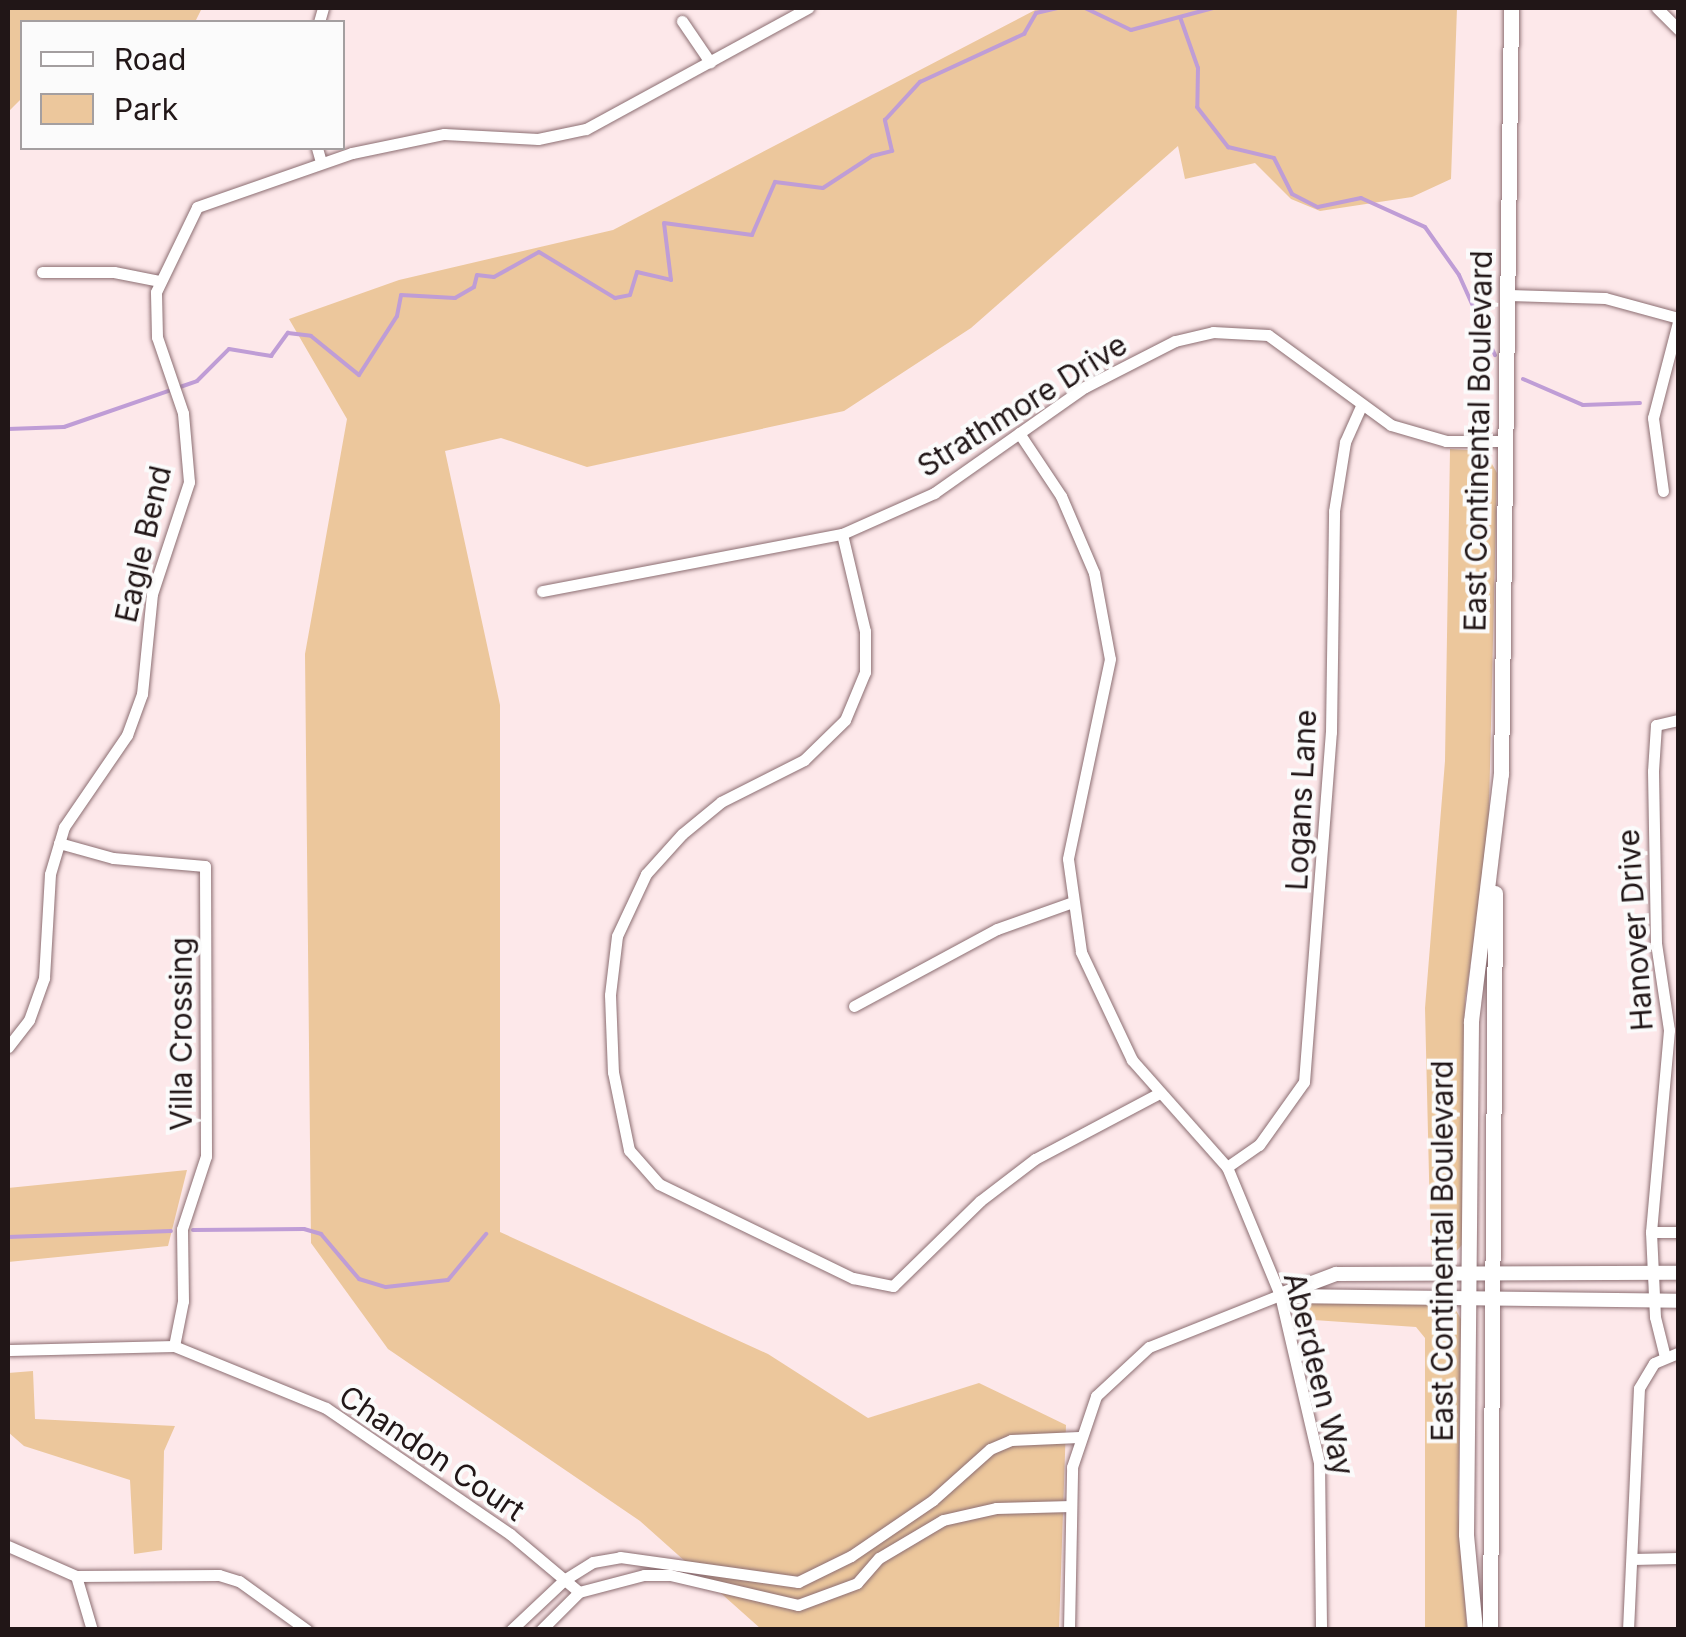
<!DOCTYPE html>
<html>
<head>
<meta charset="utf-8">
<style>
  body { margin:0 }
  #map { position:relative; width:1686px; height:1637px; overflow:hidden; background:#fde8ea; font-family:Inter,sans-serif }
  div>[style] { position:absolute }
  .green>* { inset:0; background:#ecc79c }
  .stream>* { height:4px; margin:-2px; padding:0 2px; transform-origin:2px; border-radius:2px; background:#bf9dd6 }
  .roads { filter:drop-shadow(0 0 2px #8c6e72) drop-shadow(0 0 2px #8c6e72) }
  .minor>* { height:11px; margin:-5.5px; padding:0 5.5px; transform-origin:5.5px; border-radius:5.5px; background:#fff }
  .tertiary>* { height:14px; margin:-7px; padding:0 7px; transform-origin:7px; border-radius:7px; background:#fff }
  .secondary>* { height:15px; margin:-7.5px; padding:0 7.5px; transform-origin:7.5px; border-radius:7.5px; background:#fff }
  span { translate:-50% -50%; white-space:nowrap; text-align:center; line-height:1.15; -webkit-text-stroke:8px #fbfbfb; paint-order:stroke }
  .street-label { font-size:30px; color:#211617 }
  .frame { position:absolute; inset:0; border:10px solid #211617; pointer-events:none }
  .legend { position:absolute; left:20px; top:20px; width:325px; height:130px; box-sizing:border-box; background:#fbfbfb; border:2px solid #a49fa0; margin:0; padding:12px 18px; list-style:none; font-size:30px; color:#211617 }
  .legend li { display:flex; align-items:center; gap:20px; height:50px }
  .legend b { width:50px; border:2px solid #a49fa0 }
</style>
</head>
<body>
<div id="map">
  <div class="green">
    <div style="clip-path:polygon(8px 8px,202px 8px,195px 22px,22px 22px,22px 98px,8px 112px)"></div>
    <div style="clip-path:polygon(1039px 8px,1457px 8px,1451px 179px,1412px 197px,1320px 211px,1291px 199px,1255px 163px,1185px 179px,1178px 146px,971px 328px,844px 411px,587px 467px,501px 438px,445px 451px,500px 705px,500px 1232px,768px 1354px,868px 1418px,979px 1383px,1066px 1425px,1059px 1629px,761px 1629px,640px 1521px,388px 1349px,311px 1243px,305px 654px,347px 419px,289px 319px,399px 280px,613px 230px)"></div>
    <div style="clip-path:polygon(1450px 449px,1485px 451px,1497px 473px,1488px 850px,1465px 1000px,1462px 1245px,1448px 1260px,1431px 1260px,1425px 1008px,1445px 761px)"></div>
    <div style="clip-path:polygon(187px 1170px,168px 1246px,8px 1262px,8px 1188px)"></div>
    <div style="clip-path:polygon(1303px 1302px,1444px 1303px,1453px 1305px,1461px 1319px,1458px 1511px,1467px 1629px,1425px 1629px,1425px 1338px,1416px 1327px,1299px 1319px,1294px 1313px)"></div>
    <div style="clip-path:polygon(33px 1371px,35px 1419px,175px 1426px,164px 1451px,162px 1550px,134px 1554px,130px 1480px,24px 1446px,8px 1432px,8px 1373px)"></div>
  </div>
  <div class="stream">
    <div style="left:1085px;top:8px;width:51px;rotate:25.6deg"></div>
    <div style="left:1131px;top:30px;width:85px;rotate:-15deg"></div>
    <div style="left:1180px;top:17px;width:54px;rotate:70.6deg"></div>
    <div style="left:1198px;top:68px;width:39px;rotate:91deg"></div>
    <div style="left:1197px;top:107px;width:51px;rotate:52.2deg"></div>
    <div style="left:1228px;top:147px;width:47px;rotate:13.4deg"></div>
    <div style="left:1274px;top:158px;width:40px;rotate:63.4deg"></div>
    <div style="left:1292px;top:194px;width:29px;rotate:27deg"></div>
    <div style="left:1318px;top:207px;width:44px;rotate:-11.8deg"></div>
    <div style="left:1361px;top:198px;width:70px;rotate:24.4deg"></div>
    <div style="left:1425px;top:227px;width:59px;rotate:54.7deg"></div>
    <div style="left:1459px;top:275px;width:88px;rotate:65.8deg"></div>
    <div style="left:1523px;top:379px;width:65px;rotate:23.4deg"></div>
    <div style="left:1583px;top:405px;width:57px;rotate:-2deg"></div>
    <div style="left:180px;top:387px;width:18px;rotate:-19deg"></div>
    <div style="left:197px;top:381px;width:45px;rotate:-45deg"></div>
    <div style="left:229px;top:349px;width:43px;rotate:9.5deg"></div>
    <div style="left:271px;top:356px;width:29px;rotate:-54deg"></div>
    <div style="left:288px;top:333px;width:23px;rotate:7deg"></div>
    <div style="left:311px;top:336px;width:62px;rotate:39.1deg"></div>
    <div style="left:359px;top:375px;width:70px;rotate:-57.2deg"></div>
    <div style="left:397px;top:316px;width:21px;rotate:-79deg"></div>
    <div style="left:401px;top:295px;width:54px;rotate:3.2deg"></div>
    <div style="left:455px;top:298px;width:22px;rotate:-30deg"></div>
    <div style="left:474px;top:287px;width:12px;rotate:-76deg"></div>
    <div style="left:477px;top:275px;width:17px;rotate:7deg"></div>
    <div style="left:494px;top:277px;width:51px;rotate:-29.1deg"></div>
    <div style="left:539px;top:252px;width:89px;rotate:31.2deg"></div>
    <div style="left:615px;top:298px;width:15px;rotate:-11deg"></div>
    <div style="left:630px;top:295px;width:24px;rotate:-73deg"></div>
    <div style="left:637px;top:272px;width:35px;rotate:13deg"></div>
    <div style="left:671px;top:280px;width:57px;rotate:-97deg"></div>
    <div style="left:664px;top:223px;width:89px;rotate:7.8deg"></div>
    <div style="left:752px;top:235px;width:58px;rotate:-66.5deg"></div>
    <div style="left:775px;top:182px;width:48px;rotate:7.1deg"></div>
    <div style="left:823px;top:188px;width:59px;rotate:-33.1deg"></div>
    <div style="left:872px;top:156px;width:21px;rotate:-14deg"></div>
    <div style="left:892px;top:151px;width:32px;rotate:-103deg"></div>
    <div style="left:885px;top:120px;width:52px;rotate:-47.4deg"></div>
    <div style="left:920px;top:82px;width:115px;rotate:-24.8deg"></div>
    <div style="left:1024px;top:34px;width:24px;rotate:-60deg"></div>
    <div style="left:1036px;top:13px;width:22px;rotate:-13deg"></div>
    <div style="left:8px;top:429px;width:56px;rotate:-2deg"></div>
    <div style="left:64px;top:427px;width:113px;rotate:-19.1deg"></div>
    <div style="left:193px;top:1230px;width:111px;rotate:-0.5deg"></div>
    <div style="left:304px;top:1229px;width:18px;rotate:16deg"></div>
    <div style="left:321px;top:1234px;width:59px;rotate:49.8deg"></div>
    <div style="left:359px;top:1279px;width:28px;rotate:17deg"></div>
    <div style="left:386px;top:1287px;width:62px;rotate:-6.4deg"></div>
    <div style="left:448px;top:1280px;width:60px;rotate:-50.4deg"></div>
    <div style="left:8px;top:1237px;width:163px;rotate:-2.1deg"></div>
  </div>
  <div class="roads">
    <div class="minor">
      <div style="left:1657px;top:8px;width:30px;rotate:45deg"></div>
      <div style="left:682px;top:21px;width:50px;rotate:55.7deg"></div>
      <div style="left:319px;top:22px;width:15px;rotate:-74deg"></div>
      <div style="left:317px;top:148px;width:15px;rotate:74deg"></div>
      <div style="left:42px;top:272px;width:72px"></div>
      <div style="left:114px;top:272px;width:47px;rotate:11.1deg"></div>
      <div style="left:1509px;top:295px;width:96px;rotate:1.8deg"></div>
      <div style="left:1605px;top:298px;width:76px;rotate:15.3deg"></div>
      <div style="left:1019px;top:433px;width:76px;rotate:56.3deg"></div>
      <div style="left:1061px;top:496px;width:84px;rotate:66.8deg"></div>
      <div style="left:1094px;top:573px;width:87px;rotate:79.5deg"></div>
      <div style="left:1110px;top:659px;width:204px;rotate:101.9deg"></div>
      <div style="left:1068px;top:859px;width:94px;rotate:82deg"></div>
      <div style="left:1081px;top:952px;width:119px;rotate:64.7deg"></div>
      <div style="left:1132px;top:1060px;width:143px;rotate:48.4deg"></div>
      <div style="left:1227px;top:1167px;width:139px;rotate:67.5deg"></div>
      <div style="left:1280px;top:1295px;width:171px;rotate:76.9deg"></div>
      <div style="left:1319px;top:1462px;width:168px;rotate:89.3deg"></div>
      <div style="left:1663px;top:491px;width:74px;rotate:-97.8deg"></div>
      <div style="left:1653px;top:418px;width:99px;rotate:-75.4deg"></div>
      <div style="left:842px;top:534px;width:100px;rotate:76.7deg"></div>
      <div style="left:865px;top:631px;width:41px;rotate:90deg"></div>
      <div style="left:865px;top:672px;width:52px;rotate:112.6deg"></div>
      <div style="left:845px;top:720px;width:57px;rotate:135.7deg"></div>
      <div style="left:804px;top:760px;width:93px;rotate:153.2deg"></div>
      <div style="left:721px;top:802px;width:50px;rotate:140.6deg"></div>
      <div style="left:682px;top:834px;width:54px;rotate:132deg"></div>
      <div style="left:646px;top:874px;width:68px;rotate:115.1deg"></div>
      <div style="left:617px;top:936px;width:59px;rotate:96.8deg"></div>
      <div style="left:610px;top:995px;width:77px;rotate:87.8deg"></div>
      <div style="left:613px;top:1072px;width:80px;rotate:78.4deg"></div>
      <div style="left:629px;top:1150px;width:45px;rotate:48.6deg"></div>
      <div style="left:659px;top:1184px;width:216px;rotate:25.9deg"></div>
      <div style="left:853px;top:1278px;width:41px;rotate:11.3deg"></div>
      <div style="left:893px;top:1286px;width:122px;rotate:-44.3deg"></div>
      <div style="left:980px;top:1201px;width:69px;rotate:-37.4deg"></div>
      <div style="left:1035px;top:1159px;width:139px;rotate:-27.9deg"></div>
      <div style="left:542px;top:591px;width:305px;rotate:-10.8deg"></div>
      <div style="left:842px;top:534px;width:101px;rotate:-24deg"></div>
      <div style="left:934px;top:493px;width:184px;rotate:-35.1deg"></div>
      <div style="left:1085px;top:387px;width:101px;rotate:-27.1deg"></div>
      <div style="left:1175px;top:341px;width:39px;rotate:-13deg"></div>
      <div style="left:1213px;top:332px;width:55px;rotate:3.1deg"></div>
      <div style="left:1268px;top:335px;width:152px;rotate:36.2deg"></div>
      <div style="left:1391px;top:425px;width:57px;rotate:16.2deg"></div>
      <div style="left:1446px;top:441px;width:59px"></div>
      <div style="left:59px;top:843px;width:56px;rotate:15.5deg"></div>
      <div style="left:113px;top:858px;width:92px;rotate:5deg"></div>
      <div style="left:205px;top:866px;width:290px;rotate:89.8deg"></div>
      <div style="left:206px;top:1156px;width:77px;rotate:108.2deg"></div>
      <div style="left:182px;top:1229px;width:72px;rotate:89.2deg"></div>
      <div style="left:183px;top:1301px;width:46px;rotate:101.3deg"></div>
      <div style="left:854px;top:1006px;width:162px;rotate:-28.3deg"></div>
      <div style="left:997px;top:929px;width:77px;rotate:-19.6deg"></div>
      <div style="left:8px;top:1047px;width:34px;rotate:-52deg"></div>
      <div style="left:29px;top:1020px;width:45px;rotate:-70.3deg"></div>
      <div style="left:44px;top:978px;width:104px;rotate:-86.7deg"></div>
      <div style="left:50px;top:874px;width:49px;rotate:-73.4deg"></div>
      <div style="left:64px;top:827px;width:112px;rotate:-55.6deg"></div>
      <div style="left:127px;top:735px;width:44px;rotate:-69.9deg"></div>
      <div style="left:142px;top:694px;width:100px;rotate:-84.3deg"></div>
      <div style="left:152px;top:594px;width:118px;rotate:-71.7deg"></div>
      <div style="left:189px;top:482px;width:69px;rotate:-95deg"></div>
      <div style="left:183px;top:413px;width:80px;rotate:-108.9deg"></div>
      <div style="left:157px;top:337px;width:45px;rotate:-91.3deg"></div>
      <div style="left:156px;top:292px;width:94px;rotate:-64.2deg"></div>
      <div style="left:197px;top:207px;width:164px;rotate:-19.2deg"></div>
      <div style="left:352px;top:153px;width:94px;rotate:-11.7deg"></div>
      <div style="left:444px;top:134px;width:94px;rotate:3deg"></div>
      <div style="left:538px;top:139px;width:49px;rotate:-11.8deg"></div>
      <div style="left:586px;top:129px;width:253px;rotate:-28.6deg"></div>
      <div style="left:1227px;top:1167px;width:39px;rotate:-35deg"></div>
      <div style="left:1259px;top:1145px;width:77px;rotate:-54.5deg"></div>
      <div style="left:1304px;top:1082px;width:351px;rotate:-85.6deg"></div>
      <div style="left:1331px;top:732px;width:221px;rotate:-89.2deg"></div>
      <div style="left:1334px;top:511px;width:70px;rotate:-80.9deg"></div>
      <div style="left:1345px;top:442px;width:37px;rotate:-66deg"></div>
      <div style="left:1651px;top:1232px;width:27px"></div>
      <div style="left:10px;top:1350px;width:164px;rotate:-1.4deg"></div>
      <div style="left:174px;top:1346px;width:164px;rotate:22.2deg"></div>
      <div style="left:326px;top:1408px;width:223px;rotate:34.4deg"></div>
      <div style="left:510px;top:1534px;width:90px;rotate:40deg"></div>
      <div style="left:1665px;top:1357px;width:41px;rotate:-104deg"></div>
      <div style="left:1655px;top:1317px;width:85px;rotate:-92.7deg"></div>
      <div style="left:1651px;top:1232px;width:203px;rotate:-84.9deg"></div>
      <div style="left:1669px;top:1030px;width:88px;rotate:-98.5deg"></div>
      <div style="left:1656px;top:943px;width:172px;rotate:-91deg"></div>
      <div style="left:1653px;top:771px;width:46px;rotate:-86.3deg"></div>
      <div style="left:1656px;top:725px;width:23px;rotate:-13deg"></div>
      <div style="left:8px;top:1546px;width:74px;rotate:23.8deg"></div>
      <div style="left:76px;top:1576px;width:143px;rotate:-0.4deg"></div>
      <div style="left:219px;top:1575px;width:21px;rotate:17deg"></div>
      <div style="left:239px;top:1581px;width:84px;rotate:35.8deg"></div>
      <div style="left:1632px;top:1559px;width:46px;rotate:-1.2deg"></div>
      <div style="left:76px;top:1576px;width:56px;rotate:73.5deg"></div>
      <div style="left:511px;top:1630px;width:73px;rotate:-43.3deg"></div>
      <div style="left:564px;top:1580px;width:34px;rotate:-32deg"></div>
      <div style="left:593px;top:1562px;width:27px;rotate:-10deg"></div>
      <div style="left:620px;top:1557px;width:180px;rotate:8deg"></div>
      <div style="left:798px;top:1582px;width:59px;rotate:-26.1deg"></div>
      <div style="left:851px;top:1556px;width:99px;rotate:-34.3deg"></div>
      <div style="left:933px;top:1500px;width:76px;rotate:-41.8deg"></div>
      <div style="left:990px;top:1449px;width:23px;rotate:-23deg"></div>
      <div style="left:1011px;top:1440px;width:68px;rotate:-2.5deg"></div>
      <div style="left:541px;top:1630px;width:54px;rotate:-45deg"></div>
      <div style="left:579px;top:1592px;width:67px;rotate:-14.7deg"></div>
      <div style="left:644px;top:1575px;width:26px"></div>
      <div style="left:670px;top:1575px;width:131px;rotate:13.2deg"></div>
      <div style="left:798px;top:1605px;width:63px;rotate:-20.4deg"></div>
      <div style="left:857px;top:1583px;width:33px;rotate:-49deg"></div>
      <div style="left:879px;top:1558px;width:74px;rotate:-30.7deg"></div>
      <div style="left:943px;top:1520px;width:54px;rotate:-12.8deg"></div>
      <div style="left:996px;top:1508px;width:75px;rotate:-1.5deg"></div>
      <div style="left:1069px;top:1630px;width:163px;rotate:-88.9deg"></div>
      <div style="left:1072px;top:1467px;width:75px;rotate:-71.3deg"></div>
      <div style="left:1096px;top:1396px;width:72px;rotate:-42.8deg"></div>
      <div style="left:1149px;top:1347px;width:141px;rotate:-21.7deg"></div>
      <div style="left:1628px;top:1630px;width:242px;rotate:-87.4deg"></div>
      <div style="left:1639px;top:1388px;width:29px;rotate:-59deg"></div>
      <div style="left:1654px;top:1363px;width:26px;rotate:-23deg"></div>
    </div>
    <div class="tertiary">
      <div style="left:1280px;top:1295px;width:60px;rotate:-20.6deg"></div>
      <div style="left:1336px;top:1274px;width:342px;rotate:-0.2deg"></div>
      <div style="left:1284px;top:1296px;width:394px;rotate:0.7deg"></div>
    </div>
    <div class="secondary">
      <div style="left:1475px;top:1630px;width:96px;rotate:-95.4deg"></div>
      <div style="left:1466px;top:1534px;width:513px;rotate:-89.44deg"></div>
      <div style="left:1471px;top:1021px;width:249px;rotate:-83.1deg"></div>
      <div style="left:1501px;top:774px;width:766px;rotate:-89.25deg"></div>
      <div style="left:1490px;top:1630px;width:737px;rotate:-89.61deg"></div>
    </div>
  </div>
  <div class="street-label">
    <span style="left:1022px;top:405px;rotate:-32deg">Strathmore Drive</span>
    <span style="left:1478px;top:441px;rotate:-89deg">East Continental Boulevard</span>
    <span style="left:143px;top:544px;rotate:-77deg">Eagle Bend</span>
    <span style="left:1301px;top:800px;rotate:-87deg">Logans Lane</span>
    <span style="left:1635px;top:930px;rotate:-94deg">Hanover Drive</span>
    <span style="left:181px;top:1034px;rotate:-90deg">Villa Crossing</span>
    <span style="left:1442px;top:1251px;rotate:-90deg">East Continental Boulevard</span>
    <span style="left:1319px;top:1374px;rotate:76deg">Aberdeen Way</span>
    <span style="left:432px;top:1453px;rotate:34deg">Chandon Court</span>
  </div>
  <div class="frame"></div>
  <ul class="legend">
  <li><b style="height:12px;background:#fff"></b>Road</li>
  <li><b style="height:28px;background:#ecc79c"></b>Park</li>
  </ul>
</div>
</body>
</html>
